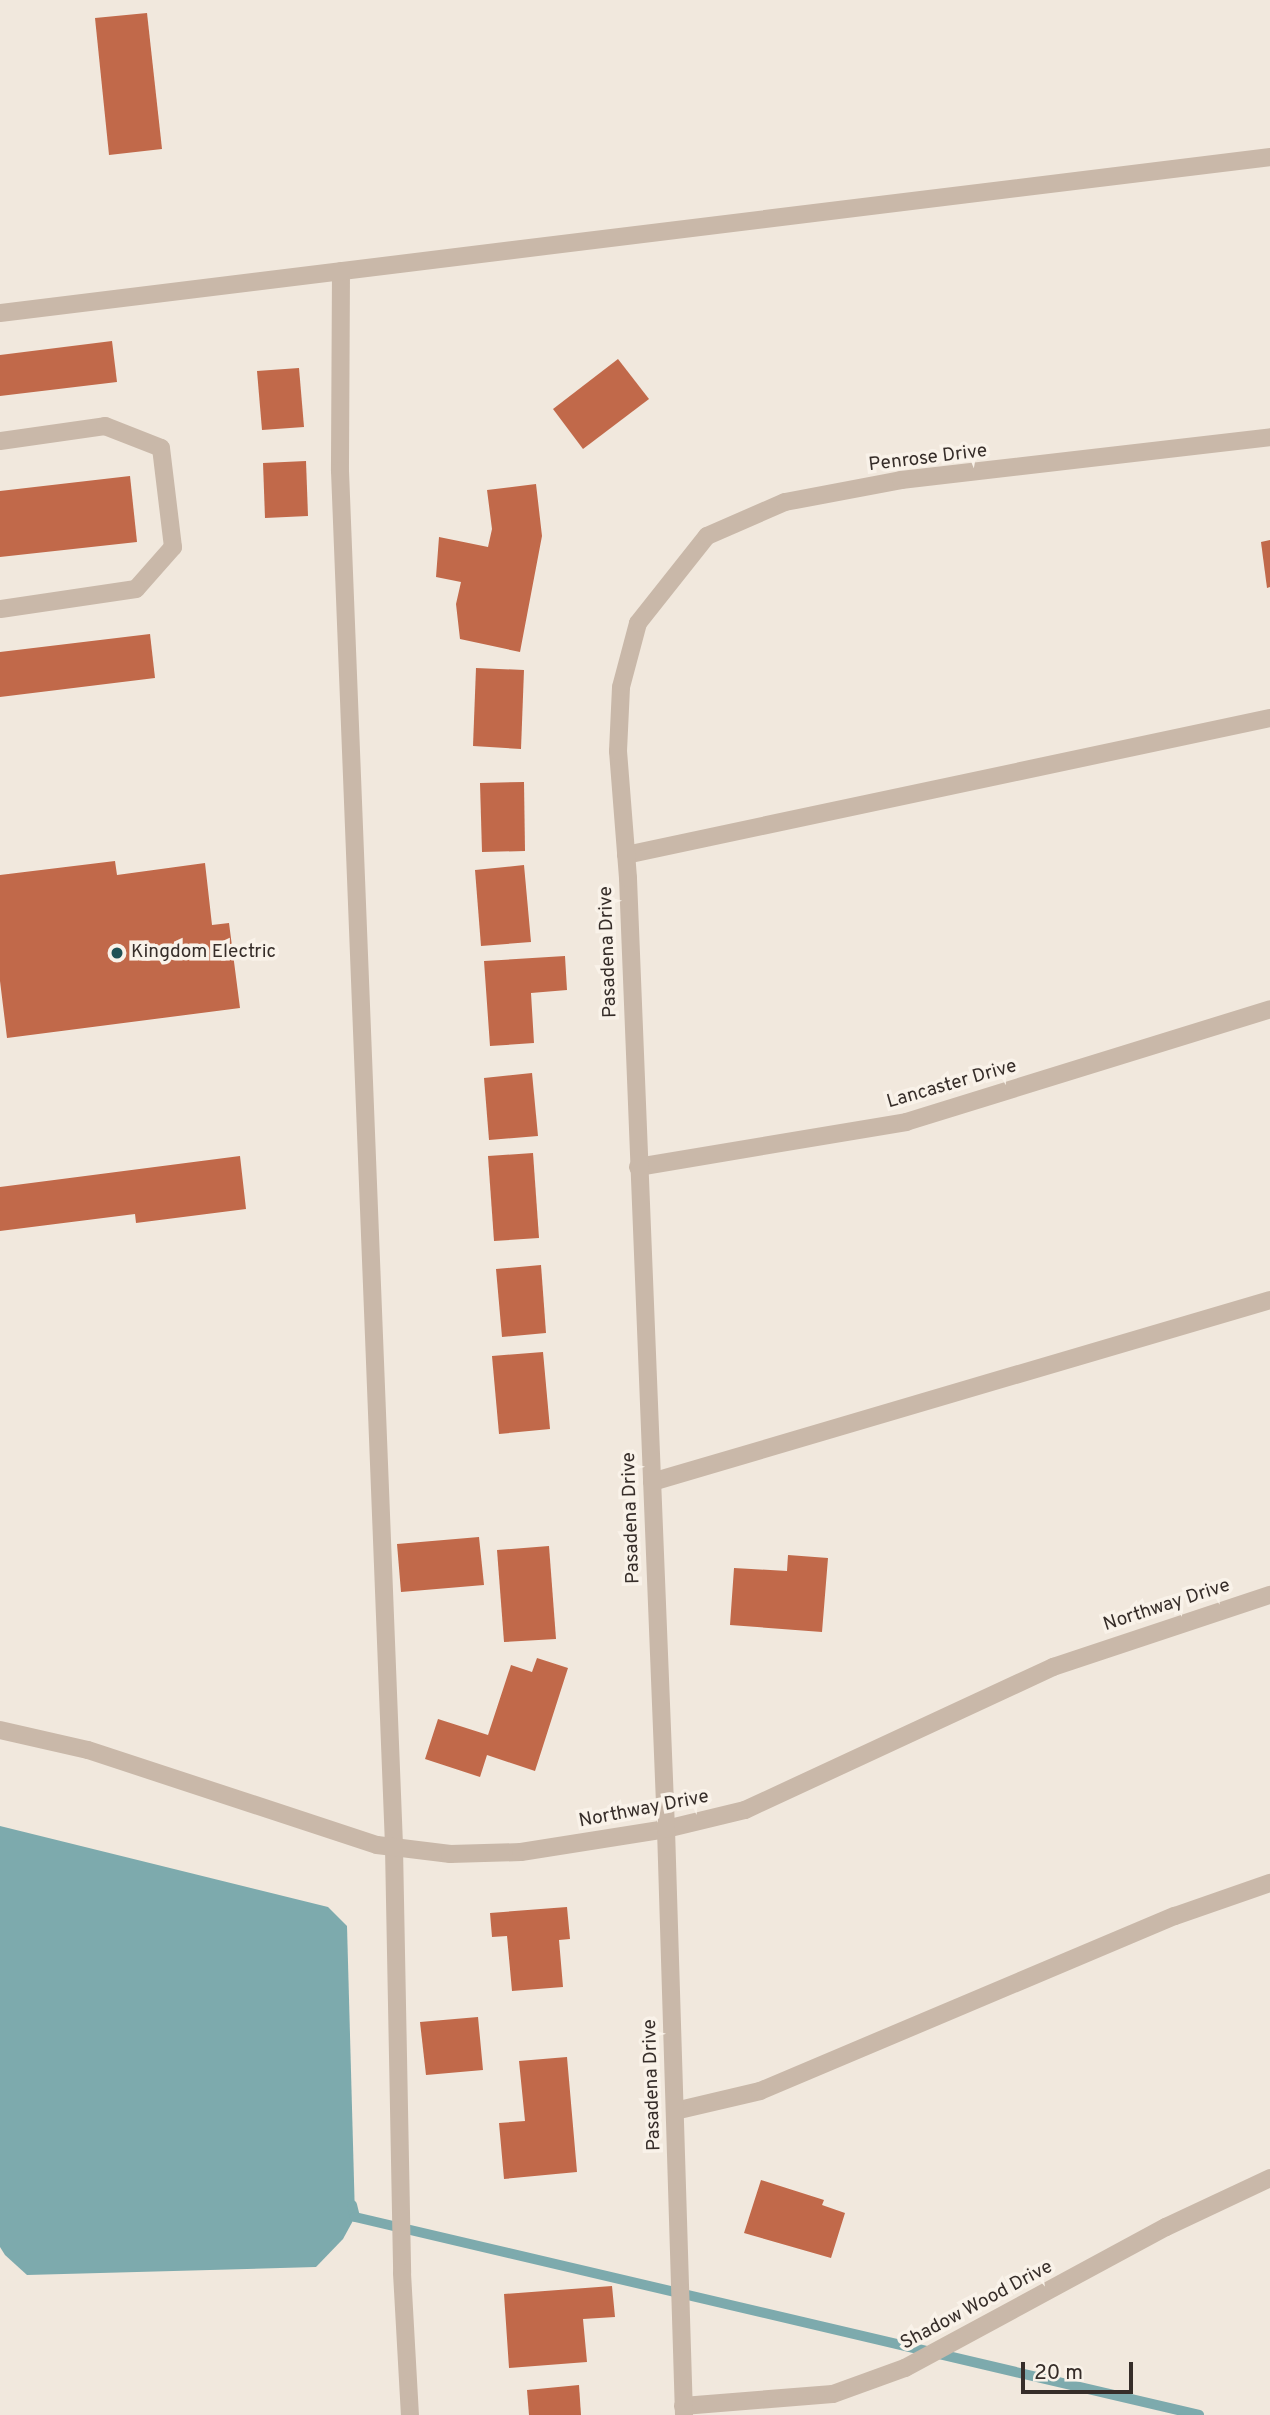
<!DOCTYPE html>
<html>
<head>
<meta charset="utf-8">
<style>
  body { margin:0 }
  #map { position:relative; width:1270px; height:2415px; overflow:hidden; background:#f1e8dd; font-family:Overpass,sans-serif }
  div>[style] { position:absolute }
  .water>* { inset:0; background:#7daaad }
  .stream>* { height:10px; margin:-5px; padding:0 5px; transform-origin:5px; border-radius:5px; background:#7daaad }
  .building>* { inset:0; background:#c1694a }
  .lane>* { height:18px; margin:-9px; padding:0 9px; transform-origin:9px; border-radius:9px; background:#c9b8a9 }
  .street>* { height:18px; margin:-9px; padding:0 9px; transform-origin:9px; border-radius:9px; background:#c9b8a9 }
  .dots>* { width:19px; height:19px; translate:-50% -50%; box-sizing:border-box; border:4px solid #f9f2e9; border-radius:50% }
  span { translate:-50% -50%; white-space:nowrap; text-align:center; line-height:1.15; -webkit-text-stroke:7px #f9f2e9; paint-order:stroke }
  .street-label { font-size:19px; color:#362d29 }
  .poi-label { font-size:19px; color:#362d29 }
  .left { translate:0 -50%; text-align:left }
  .scale { position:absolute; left:1021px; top:2362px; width:112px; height:32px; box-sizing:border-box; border:4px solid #362d29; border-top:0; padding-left:9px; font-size:21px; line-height:24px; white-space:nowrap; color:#362d29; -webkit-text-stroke:5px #f9f2e9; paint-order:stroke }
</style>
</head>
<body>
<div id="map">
  <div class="water">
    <div style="clip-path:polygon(0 1826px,328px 1907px,347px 1926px,355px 2217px,343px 2239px,316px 2267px,27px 2275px,5px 2255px,0 2247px)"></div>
  </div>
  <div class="stream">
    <div style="left:352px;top:2205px;width:12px;rotate:76deg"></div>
    <div style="left:355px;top:2217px;width:867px;rotate:13.2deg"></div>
  </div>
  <div class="building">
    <div style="clip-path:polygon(147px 13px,162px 149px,109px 155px,95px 18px)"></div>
    <div style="clip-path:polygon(112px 341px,117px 382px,0 396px,0 355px)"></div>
    <div style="clip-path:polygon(618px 359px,649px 399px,583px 449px,553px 409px)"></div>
    <div style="clip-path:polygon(299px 368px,304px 427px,262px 430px,257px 371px)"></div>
    <div style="clip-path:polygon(306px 461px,308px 516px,265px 518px,263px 463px)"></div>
    <div style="clip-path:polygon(130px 476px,137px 542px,0 557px,0 491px)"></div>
    <div style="clip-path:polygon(536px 484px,542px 536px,520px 652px,460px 639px,456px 604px,461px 582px,436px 577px,439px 537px,488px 547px,492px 529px,487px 490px)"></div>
    <div style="clip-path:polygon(1270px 540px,1270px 587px,1267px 588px,1261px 542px)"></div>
    <div style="clip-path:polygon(150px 634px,155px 678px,0 697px,0 652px)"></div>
    <div style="clip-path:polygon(476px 668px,524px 670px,521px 749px,473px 746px)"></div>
    <div style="clip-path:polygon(524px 782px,525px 851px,482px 852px,480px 783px)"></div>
    <div style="clip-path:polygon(115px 861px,117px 875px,205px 863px,212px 925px,229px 923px,240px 1008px,7px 1038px,0 981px,0 875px)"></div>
    <div style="clip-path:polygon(524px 865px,531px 942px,481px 946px,475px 870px)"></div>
    <div style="clip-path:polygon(565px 956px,567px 990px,531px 993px,534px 1043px,490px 1046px,484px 961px)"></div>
    <div style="clip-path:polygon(532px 1073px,538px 1136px,489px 1140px,484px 1078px)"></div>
    <div style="clip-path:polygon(533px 1153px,539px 1238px,494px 1241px,488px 1156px)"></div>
    <div style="clip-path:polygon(240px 1156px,246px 1209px,136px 1223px,135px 1214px,0 1231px,0 1187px)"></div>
    <div style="clip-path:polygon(541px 1265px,546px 1333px,502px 1337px,496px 1269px)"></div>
    <div style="clip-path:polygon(543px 1352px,550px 1429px,499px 1434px,492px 1356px)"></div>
    <div style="clip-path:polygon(479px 1537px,484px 1585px,401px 1592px,397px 1544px)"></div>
    <div style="clip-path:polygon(549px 1546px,556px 1639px,504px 1642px,497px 1550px)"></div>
    <div style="clip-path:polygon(788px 1555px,828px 1558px,822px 1632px,730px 1625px,734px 1568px,787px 1571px)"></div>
    <div style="clip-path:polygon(537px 1658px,568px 1668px,535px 1771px,487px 1755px,480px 1777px,425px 1759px,438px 1719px,488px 1735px,511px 1665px,532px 1672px)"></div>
    <div style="clip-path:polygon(567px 1907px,570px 1939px,559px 1940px,563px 1987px,512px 1991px,507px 1936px,492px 1937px,490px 1913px)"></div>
    <div style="clip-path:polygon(478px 2017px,483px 2070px,426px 2075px,420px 2022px)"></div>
    <div style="clip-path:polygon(567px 2057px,577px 2172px,504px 2179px,499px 2123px,525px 2121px,519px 2061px)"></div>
    <div style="clip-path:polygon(761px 2180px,824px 2200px,822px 2205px,845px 2213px,831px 2258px,744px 2233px)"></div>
    <div style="clip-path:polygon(612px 2286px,615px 2317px,583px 2319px,587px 2362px,509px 2368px,504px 2294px)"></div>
    <div style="clip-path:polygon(579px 2385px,581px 2415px,529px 2415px,527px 2390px)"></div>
  </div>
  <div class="lane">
    <div style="left:341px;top:271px;width:200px;rotate:90.3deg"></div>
    <div style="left:340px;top:471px;width:1378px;rotate:87.75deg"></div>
    <div style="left:394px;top:1848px;width:425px;rotate:88.9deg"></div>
    <div style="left:402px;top:2273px;width:142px;rotate:86.8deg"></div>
    <div style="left:0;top:313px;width:1280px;rotate:-7deg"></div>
    <div style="left:0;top:441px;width:106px;rotate:-8.1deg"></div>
    <div style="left:105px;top:426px;width:60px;rotate:21.4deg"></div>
    <div style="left:161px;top:448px;width:100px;rotate:83.1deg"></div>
    <div style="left:173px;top:547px;width:56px;rotate:131.4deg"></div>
    <div style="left:136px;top:589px;width:137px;rotate:171.6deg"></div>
    <div style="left:626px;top:855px;width:658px;rotate:-12.01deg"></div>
    <div style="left:652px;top:1482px;width:644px;rotate:-16.41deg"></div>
    <div style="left:675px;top:2111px;width:87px;rotate:-13.2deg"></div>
    <div style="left:760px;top:2091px;width:450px;rotate:-22.9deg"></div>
    <div style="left:1175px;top:1916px;width:101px;rotate:-19.2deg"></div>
  </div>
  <div class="street">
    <div style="left:638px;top:1167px;width:272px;rotate:-9.5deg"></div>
    <div style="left:906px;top:1122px;width:381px;rotate:-17.2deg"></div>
    <div style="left:0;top:1730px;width:90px;rotate:12.8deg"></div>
    <div style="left:88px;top:1750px;width:304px;rotate:18.2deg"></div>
    <div style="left:377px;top:1845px;width:74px;rotate:7deg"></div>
    <div style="left:450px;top:1854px;width:71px;rotate:-1.6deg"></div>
    <div style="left:521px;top:1852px;width:147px;rotate:-9deg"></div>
    <div style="left:666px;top:1829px;width:81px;rotate:-13.5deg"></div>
    <div style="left:745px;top:1810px;width:340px;rotate:-24.9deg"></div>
    <div style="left:1053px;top:1667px;width:229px;rotate:-18.4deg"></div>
    <div style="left:683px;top:2406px;width:150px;rotate:-4.6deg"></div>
    <div style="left:833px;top:2394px;width:77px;rotate:-19.9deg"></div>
    <div style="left:905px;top:2368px;width:297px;rotate:-28.4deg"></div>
    <div style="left:1166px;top:2227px;width:115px;rotate:-25.2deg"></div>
    <div style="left:684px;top:2415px;width:586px;rotate:-91.76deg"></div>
    <div style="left:666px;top:1829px;width:952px;rotate:-92.29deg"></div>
    <div style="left:628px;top:878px;width:127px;rotate:-94.5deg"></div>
    <div style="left:618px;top:751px;width:64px;rotate:-87.3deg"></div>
    <div style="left:621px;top:687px;width:66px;rotate:-75.1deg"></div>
    <div style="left:638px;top:623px;width:111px;rotate:-51.6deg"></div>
    <div style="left:707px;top:536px;width:85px;rotate:-23.6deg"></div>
    <div style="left:785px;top:502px;width:118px;rotate:-10.7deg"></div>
    <div style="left:901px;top:480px;width:371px;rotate:-6.6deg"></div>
  </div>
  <div class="dots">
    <div style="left:117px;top:953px;background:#205256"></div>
  </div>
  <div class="street-label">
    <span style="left:928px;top:459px;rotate:-7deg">Penrose Drive</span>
    <span style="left:609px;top:952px;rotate:-92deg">Pasadena Drive</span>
    <span style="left:952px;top:1085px;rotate:-16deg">Lancaster Drive</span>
    <span style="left:632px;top:1518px;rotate:-92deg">Pasadena Drive</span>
    <span style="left:1167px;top:1606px;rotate:-18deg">Northway Drive</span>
    <span style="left:644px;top:1810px;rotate:-11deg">Northway Drive</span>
    <span style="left:653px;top:2085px;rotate:-92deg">Pasadena Drive</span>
    <span style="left:977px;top:2306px;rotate:-28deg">Shadow Wood Drive</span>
  </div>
  <div class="poi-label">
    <span class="left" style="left:131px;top:953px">Kingdom Electric</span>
  </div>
  <div class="scale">20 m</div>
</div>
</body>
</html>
